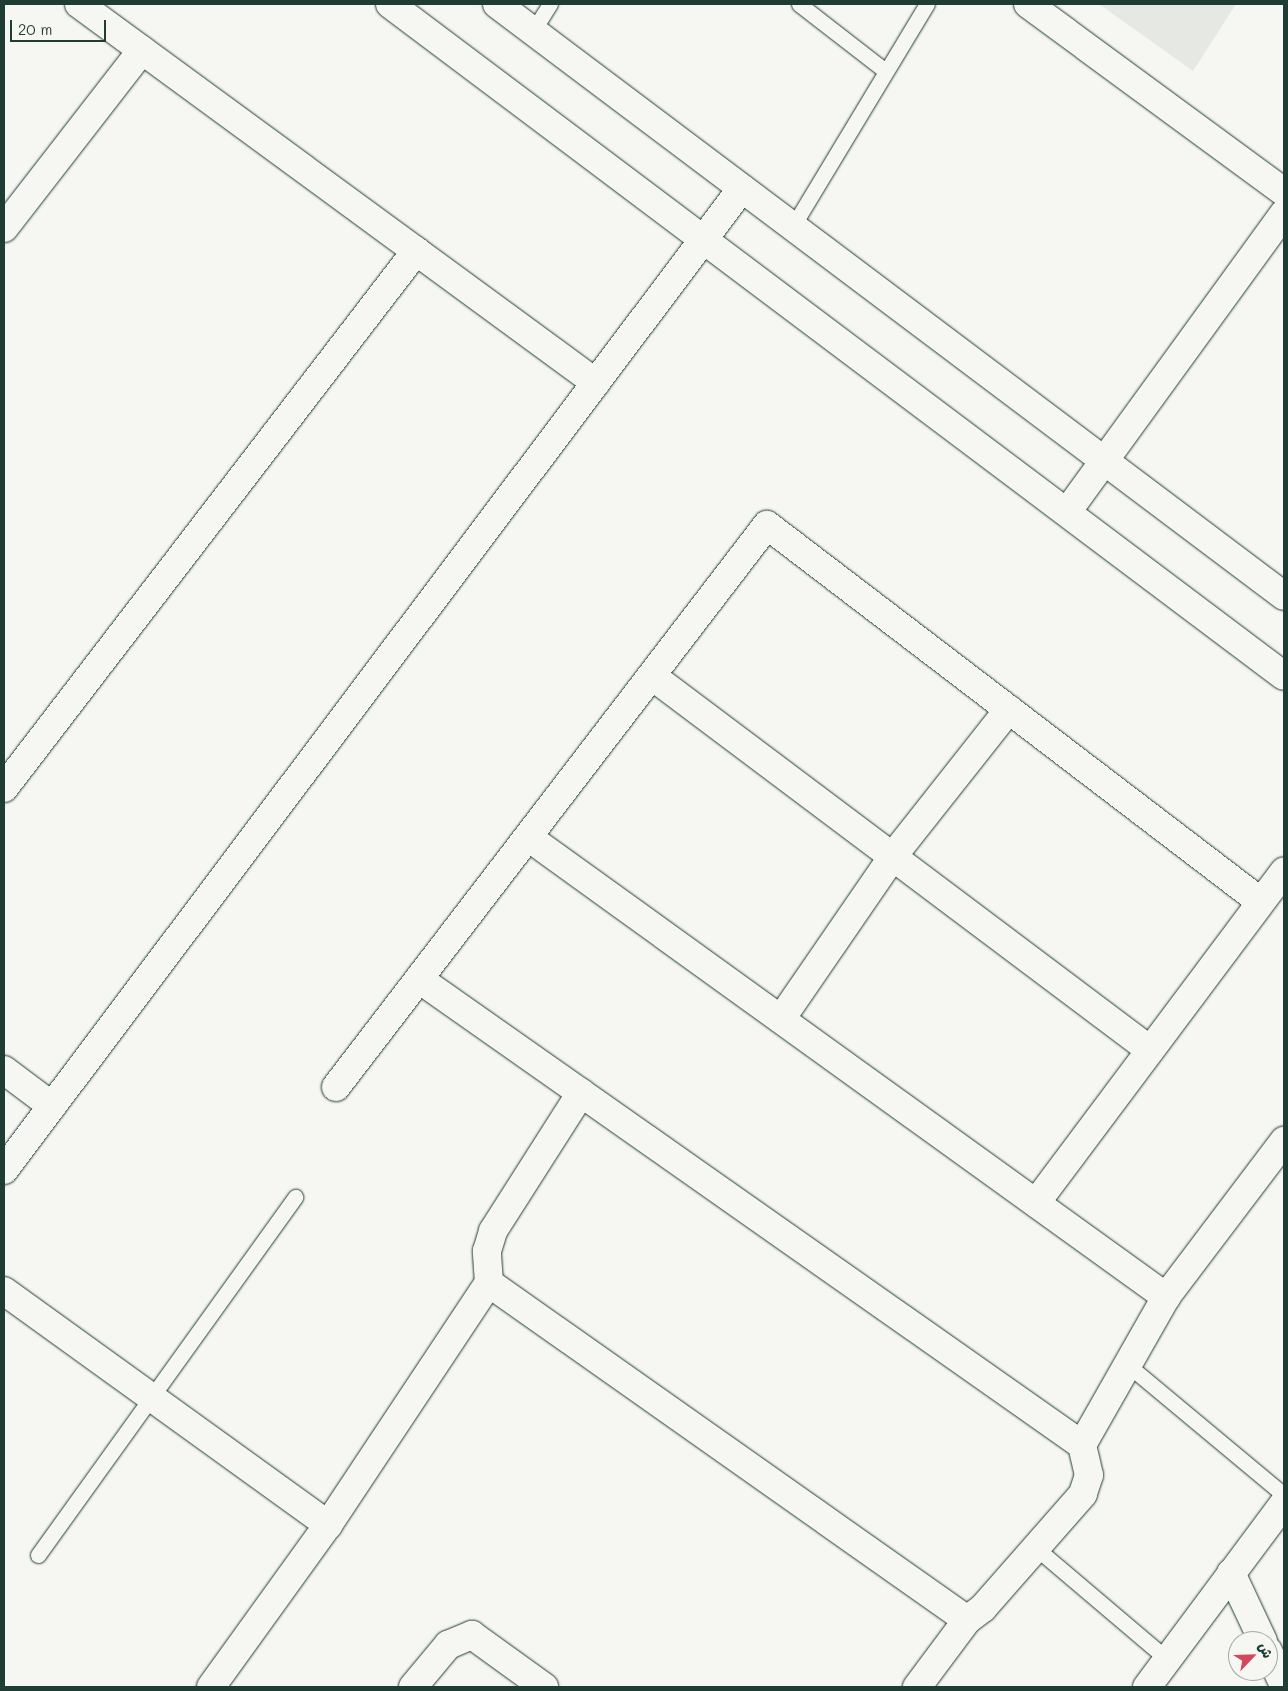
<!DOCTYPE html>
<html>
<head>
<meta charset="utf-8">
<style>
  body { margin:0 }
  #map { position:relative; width:1288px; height:1691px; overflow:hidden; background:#f6f6f2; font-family:Mali,"Playpen Sans Arabic",sans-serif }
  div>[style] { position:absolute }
  .built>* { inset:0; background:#e6e8e4 }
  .roads { filter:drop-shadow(0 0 1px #1f3d34) drop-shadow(0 0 1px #1f3d34) }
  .lane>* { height:15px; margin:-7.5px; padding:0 7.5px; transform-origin:7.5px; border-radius:7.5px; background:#f6f6f2 }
  .street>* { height:28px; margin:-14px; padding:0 14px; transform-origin:14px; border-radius:14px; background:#f6f6f2 }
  span { translate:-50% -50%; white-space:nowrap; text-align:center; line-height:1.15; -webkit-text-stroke:4px #f6f6f2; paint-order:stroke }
  .frame { position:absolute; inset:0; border:5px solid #1f3d34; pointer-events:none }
  .north { position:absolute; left:1228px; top:1631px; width:50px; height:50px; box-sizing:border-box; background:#f6f6f2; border:1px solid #a0aca6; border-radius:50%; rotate:66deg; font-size:14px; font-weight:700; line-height:20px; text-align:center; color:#1f3d34 }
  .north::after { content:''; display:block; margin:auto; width:18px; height:22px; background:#d1495b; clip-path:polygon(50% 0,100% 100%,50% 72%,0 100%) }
  .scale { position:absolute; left:10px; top:20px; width:96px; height:22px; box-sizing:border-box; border:2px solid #1f3d34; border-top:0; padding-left:6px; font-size:15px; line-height:18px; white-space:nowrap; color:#1f3d34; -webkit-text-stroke:4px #f6f6f2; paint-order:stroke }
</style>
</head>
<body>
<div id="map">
  <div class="built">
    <div style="clip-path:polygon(1099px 4px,1236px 4px,1193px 71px)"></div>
  </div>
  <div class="roads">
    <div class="lane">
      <div style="left:799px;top:4px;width:108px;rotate:37.8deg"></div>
      <div style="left:533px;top:31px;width:32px;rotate:-58deg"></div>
      <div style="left:793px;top:226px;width:259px;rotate:-58.9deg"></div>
      <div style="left:1128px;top:1365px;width:203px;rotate:39.8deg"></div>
      <div style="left:1036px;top:1548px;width:172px;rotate:40.3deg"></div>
      <div style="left:38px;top:1555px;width:441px;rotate:-54.3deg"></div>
    </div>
    <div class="street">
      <div style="left:79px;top:4px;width:641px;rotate:36.24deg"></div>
      <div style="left:390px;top:4px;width:1118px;rotate:36.93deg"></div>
      <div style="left:497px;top:4px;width:985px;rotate:36.95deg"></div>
      <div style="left:1028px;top:4px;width:318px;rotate:36.3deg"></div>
      <div style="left:4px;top:228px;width:225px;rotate:-52.2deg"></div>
      <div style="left:1067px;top:512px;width:369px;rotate:-54deg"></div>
      <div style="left:652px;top:676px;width:623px;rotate:36.91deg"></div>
      <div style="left:4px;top:788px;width:677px;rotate:-52.5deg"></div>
      <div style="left:528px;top:837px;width:787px;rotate:35.79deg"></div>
      <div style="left:419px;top:979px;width:810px;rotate:35.1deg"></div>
      <div style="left:1082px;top:1445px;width:31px;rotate:77deg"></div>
      <div style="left:1089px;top:1475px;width:20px;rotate:108deg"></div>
      <div style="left:1083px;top:1494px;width:152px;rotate:131.3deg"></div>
      <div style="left:983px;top:1608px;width:20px;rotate:143deg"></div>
      <div style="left:781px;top:1019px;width:198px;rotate:-55.5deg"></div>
      <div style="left:893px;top:856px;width:187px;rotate:-51.7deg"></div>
      <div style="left:4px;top:1070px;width:60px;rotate:36.9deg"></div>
      <div style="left:336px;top:1087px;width:708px;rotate:-52.52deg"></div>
      <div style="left:767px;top:525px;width:621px;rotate:37.35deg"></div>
      <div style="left:4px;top:1170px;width:1228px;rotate:-53.07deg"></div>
      <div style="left:1036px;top:1203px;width:414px;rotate:-53.2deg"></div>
      <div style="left:489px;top:1283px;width:32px;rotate:-94deg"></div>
      <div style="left:487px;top:1251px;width:21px;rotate:-73deg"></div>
      <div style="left:493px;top:1231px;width:164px;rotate:-57.5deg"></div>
      <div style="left:4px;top:1291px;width:400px;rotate:35.8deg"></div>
      <div style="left:1082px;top:1445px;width:170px;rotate:-60.4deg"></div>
      <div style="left:1166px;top:1297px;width:196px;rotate:-52.9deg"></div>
      <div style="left:1231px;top:1573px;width:75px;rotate:64.8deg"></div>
      <div style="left:1268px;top:1651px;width:38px;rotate:65deg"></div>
      <div style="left:211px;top:1687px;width:200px;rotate:-54.2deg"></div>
      <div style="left:328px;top:1525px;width:291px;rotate:-56.4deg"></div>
      <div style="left:489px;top:1283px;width:585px;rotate:35.18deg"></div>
      <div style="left:967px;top:1620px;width:84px;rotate:126.7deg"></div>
      <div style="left:413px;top:1687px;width:55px;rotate:-50.2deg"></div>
      <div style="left:448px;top:1645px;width:26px;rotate:-23deg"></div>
      <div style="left:472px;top:1635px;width:89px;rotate:35.8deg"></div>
      <div style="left:1147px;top:1687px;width:229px;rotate:-53.3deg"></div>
    </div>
  </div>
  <div class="frame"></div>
  <div class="north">ش</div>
  <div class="scale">20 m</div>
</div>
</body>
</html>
